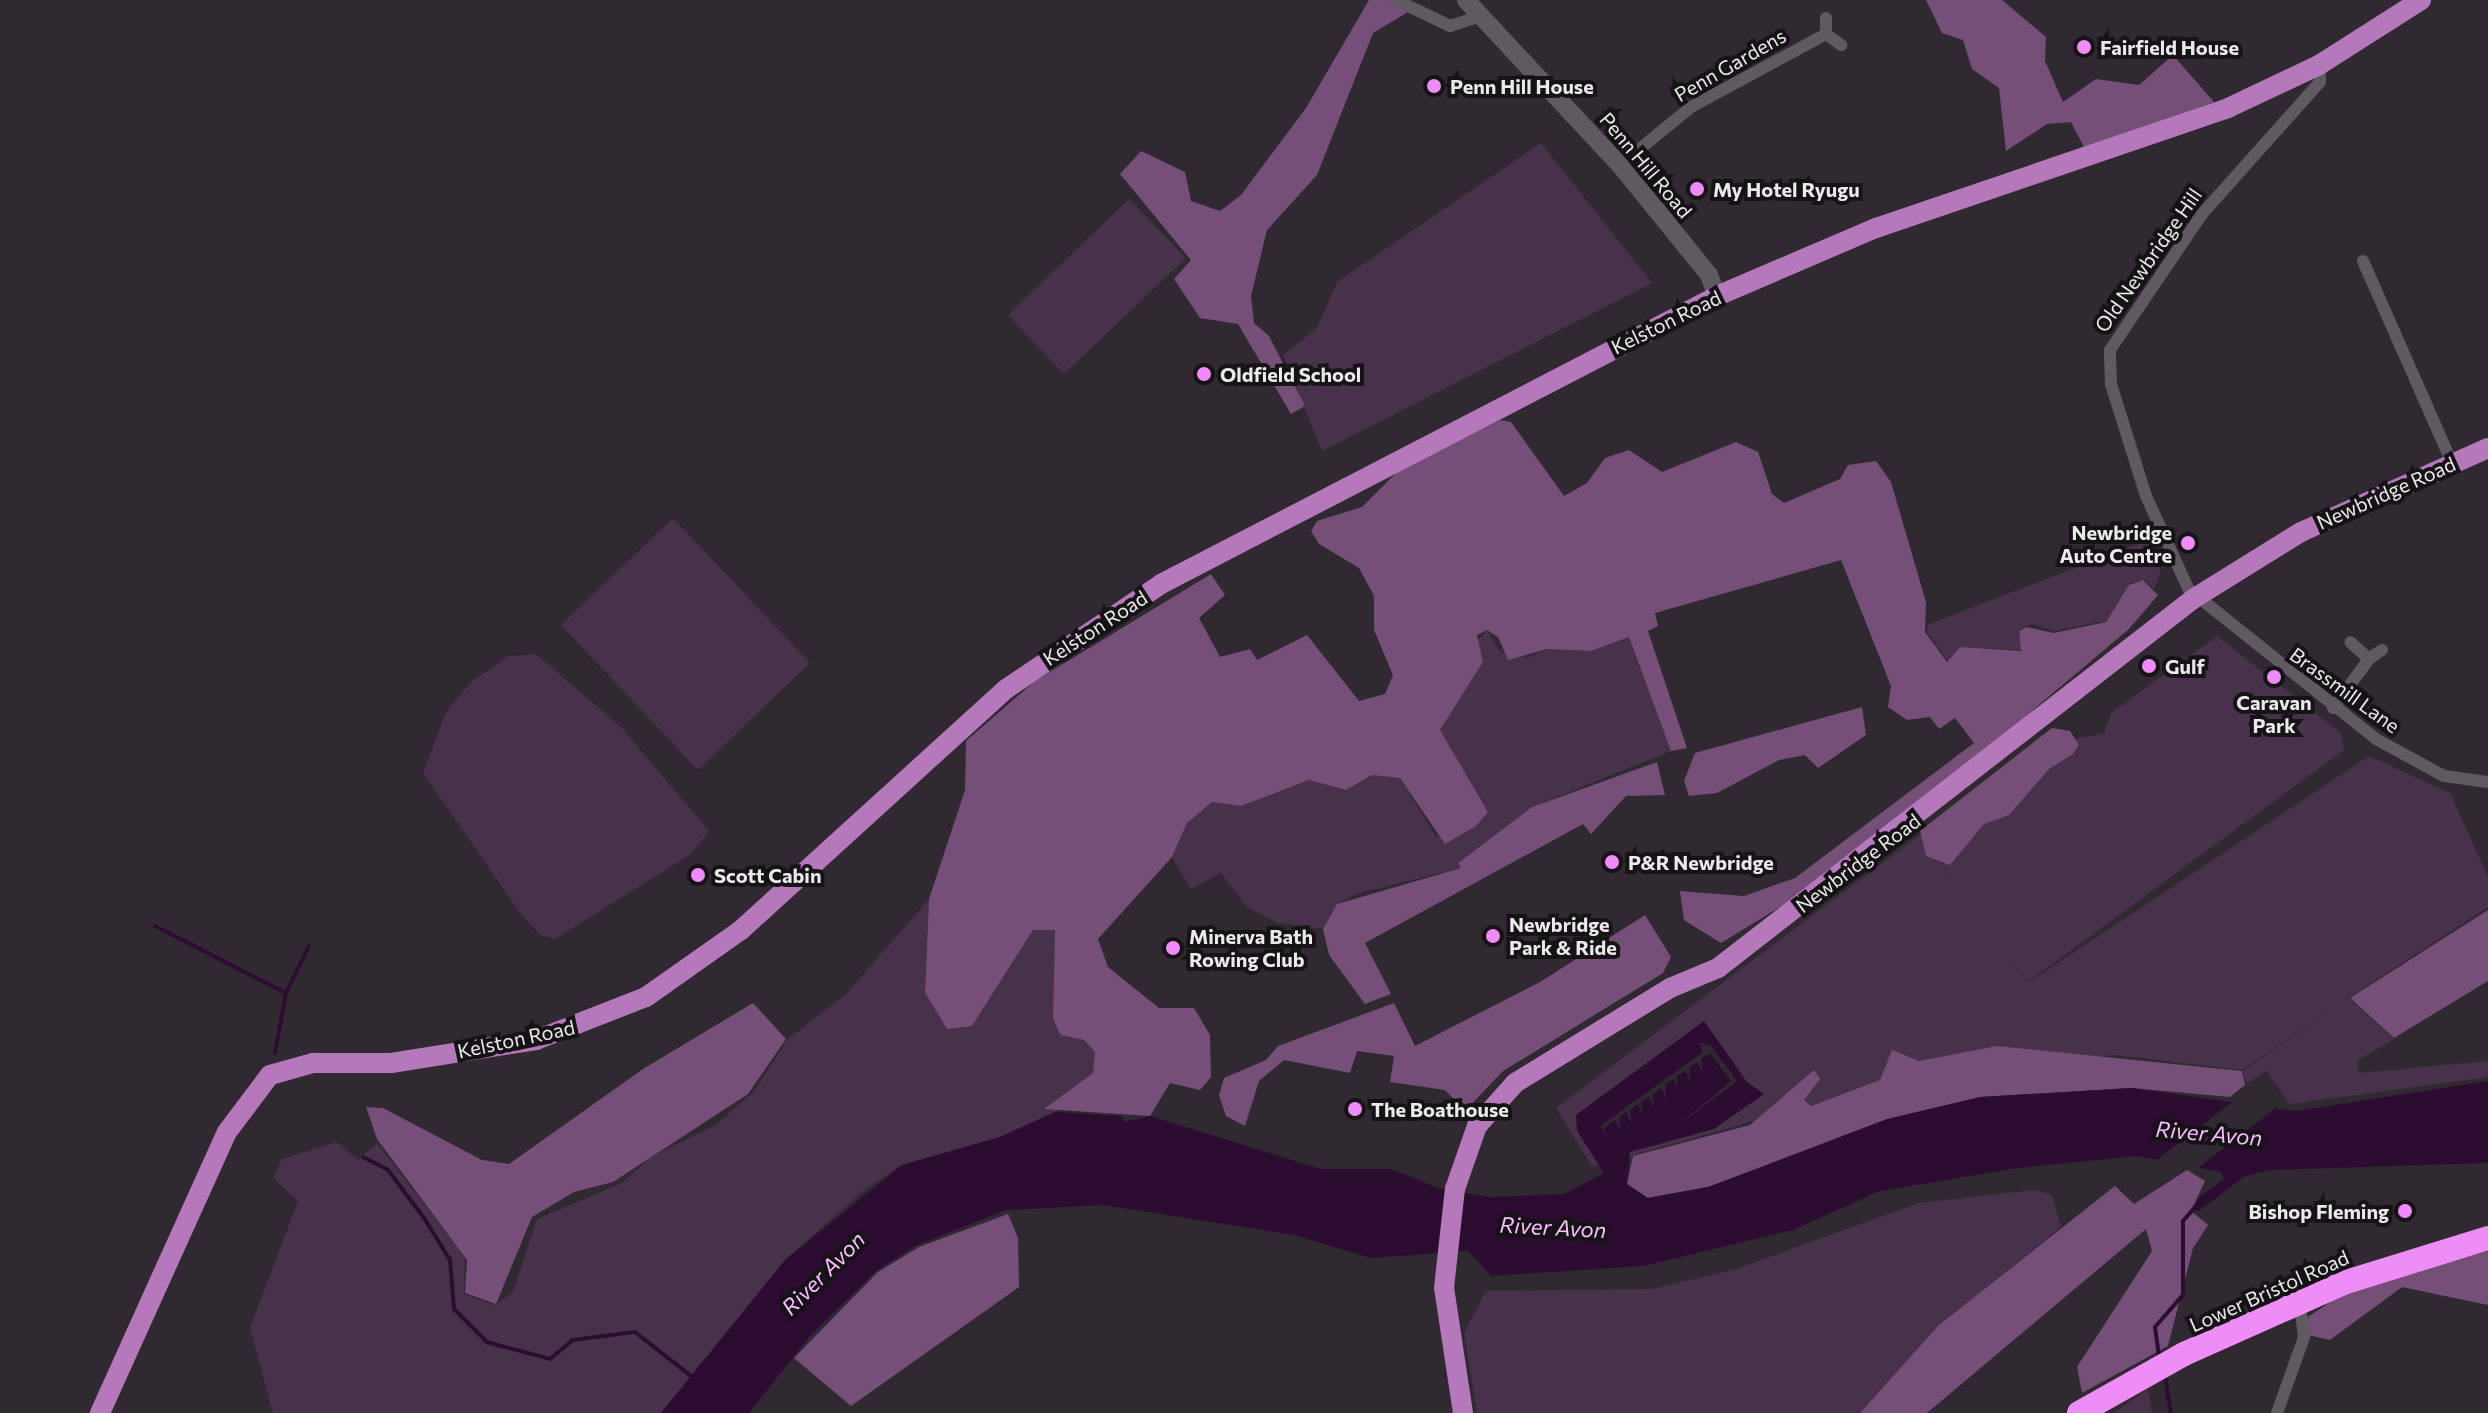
<!DOCTYPE html>
<html>
<head>
<meta charset="utf-8">
<style>
  body { margin:0 }
  #map { position:relative; width:2488px; height:1413px; overflow:hidden; background:#312931; font-family:Commissioner,sans-serif }
  div>[style] { position:absolute }
  .green>* { inset:0; background:#48314a }
  .forest>* { inset:0; background:#754f78 }
  .water>* { inset:0; background:#2d0c31 }
  .pier>* { inset:0; background:#312931 }
  .stream>* { height:4px; margin:-2px; padding:0 2px; transform-origin:2px; border-radius:2px; background:#2d0c31 }
  .street>* { height:12px; margin:-6px; padding:0 6px; transform-origin:6px; border-radius:6px; background:#615962 }
  .secondary>* { height:18px; margin:-9px; padding:0 9px; transform-origin:9px; border-radius:9px; background:#615962 }
  .primary>* { height:20px; margin:-10px; padding:0 10px; transform-origin:10px; border-radius:10px; background:#b578ba }
  .highway>* { height:24px; margin:-12px; padding:0 12px; transform-origin:12px; border-radius:12px; background:#ed8df5 }
  .dots>* { width:22px; height:22px; translate:-50% -50%; box-sizing:border-box; border:4px solid #161317; border-radius:50% }
  span { translate:-50% -50%; white-space:nowrap; text-align:center; line-height:1.15; -webkit-text-stroke:8px #161317; paint-order:stroke }
  .poi-label { font-size:20px; color:#ede8ed; font-weight:700 }
  .left { translate:0 -50%; text-align:left }
  .right { translate:-100% -50%; text-align:right }
  .street-label { font-size:20px; color:#ede8ed }
  .water-label { font-size:22px; color:#fbbeff; font-style:italic }
</style>
</head>
<body>
<div id="map">
  <div class="green">
    <div style="clip-path:polygon(1541px 143px,1652px 283px,1322px 451px,1283px 355px,1317px 328px,1337px 282px)"></div>
    <div style="clip-path:polygon(1129px 199px,1186px 258px,1064px 374px,1008px 315px)"></div>
    <div style="clip-path:polygon(673px 518px,810px 663px,698px 770px,561px 625px)"></div>
    <div style="clip-path:polygon(2151px 539px,2161px 570px,2154px 589px,2144px 580px,2131px 583px,2106px 621px,2053px 631px,2032px 624px,2018px 630px,2021px 650px,1960px 647px,1948px 661px,1926px 631px,1929px 624px)"></div>
    <div style="clip-path:polygon(1487px 630px,1500px 652px,1526px 658px,1547px 649px,1591px 651px,1629px 637px,1671px 751px,1532px 807px,1458px 863px,1461px 868px,1359px 893px,1337px 904px,1323px 929px,1278px 923px,1247px 907px,1221px 873px,1191px 889px,1172px 857px,1187px 823px,1212px 802px,1241px 806px,1309px 780px,1346px 790px,1372px 775px,1400px 778px,1436px 837px,1488px 812px,1440px 730px,1483px 662px,1475px 644px)"></div>
    <div style="clip-path:polygon(2217px 636px,2341px 733px,2344px 750px,2028px 982px,2008px 957px,2028px 983px,2369px 756px,2450px 793px,2488px 877px,2488px 907px,2349px 998px,2394px 1039px,2357px 1061px,2359px 1073px,2488px 1061px,2488px 1077px,2290px 1104px,2266px 1071px,2246px 1084px,2243px 1071px,2334px 1008px,2242px 1070px,2115px 1055px,1977px 1068px,1879px 1086px,1633px 1155px,1626px 1164px,1592px 1166px,1556px 1108px,1921px 834px,1957px 884px,1922px 833px,2072px 740px,2104px 733px,2111px 713px)"></div>
    <div style="clip-path:polygon(536px 654px,622px 728px,709px 831px,691px 854px,555px 939px,540px 935px,521px 914px,423px 773px,446px 712px,472px 681px,509px 656px)"></div>
    <div style="clip-path:polygon(929px 899px,925px 992px,972px 1026px,1033px 930px,1056px 930px,1053px 1018px,1060px 1035px,1084px 1040px,1095px 1052px,1093px 1073px,1055px 1112px,1000px 1137px,902px 1165px,863px 1191px,785px 1260px,661px 1413px,273px 1413px,250px 1328px,298px 1201px,273px 1178px,282px 1159px,337px 1142px,358px 1160px,377px 1143px,465px 1257px,464px 1294px,495px 1305px,513px 1292px,537px 1219px,622px 1183px,652px 1156px,714px 1126px,753px 1093px,788px 1039px,846px 994px)"></div>
    <div style="clip-path:polygon(2034px 1190px,2052px 1195px,2061px 1227px,1939px 1326px,1860px 1413px,1477px 1413px,1464px 1333px,1486px 1291px,1652px 1289px,1736px 1269px,1919px 1203px)"></div>
    <div style="clip-path:polygon(2148px 1389px,2152px 1413px,2114px 1413px)"></div>
  </div>
  <div class="forest">
    <div style="clip-path:polygon(1369px 0,1392px 0,1408px 12px,1373px 33px,1317px 175px,1267px 230px,1251px 296px,1254px 323px,1269px 336px,1305px 406px,1291px 414px,1238px 324px,1200px 318px,1174px 279px,1191px 260px,1120px 174px,1141px 151px,1185px 172px,1191px 201px,1220px 211px,1241px 195px,1306px 108px)"></div>
    <div style="clip-path:polygon(1926px 0,2002px 0,2046px 37px,2045px 61px,2063px 102px,2096px 79px,2139px 85px,2173px 55px,2214px 102px,2086px 151px,2071px 122px,2047px 124px,2006px 151px,1999px 88px,1972px 69px,1963px 40px,1942px 33px)"></div>
    <div style="clip-path:polygon(1500px 420px,1511px 422px,1564px 496px,1587px 483px,1605px 458px,1629px 450px,1662px 472px,1736px 442px,1758px 452px,1772px 494px,1784px 503px,1840px 479px,1848px 465px,1876px 461px,1891px 482px,1926px 602px,1925px 632px,1947px 662px,1960px 647px,2021px 651px,2019px 631px,2026px 627px,2054px 633px,2106px 622px,2129px 585px,2143px 580px,2158px 595px,2129px 629px,1982px 753px,1793px 899px,1721px 943px,1684px 920px,1680px 891px,1744px 896px,1795px 878px,1974px 743px,1955px 718px,1939px 729px,1930px 717px,1907px 720px,1888px 707px,1891px 686px,1841px 560px,1655px 613px,1658px 626px,1648px 631px,1687px 748px,1671px 751px,1629px 637px,1591px 651px,1547px 649px,1508px 660px,1498px 637px,1487px 630px,1477px 635px,1483px 662px,1440px 730px,1488px 812px,1476px 826px,1445px 844px,1400px 778px,1372px 775px,1346px 790px,1309px 780px,1241px 806px,1212px 802px,1187px 823px,1172px 857px,1098px 939px,1108px 967px,1159px 1008px,1194px 1008px,1210px 1035px,1211px 1077px,1200px 1090px,1170px 1083px,1150px 1116px,1044px 1109px,1093px 1073px,1095px 1052px,1084px 1040px,1060px 1035px,1053px 1018px,1055px 930px,1033px 930px,972px 1026px,947px 1029px,925px 992px,929px 899px,965px 790px,966px 741px,1035px 681px,1211px 574px,1225px 595px,1199px 618px,1220px 657px,1250px 649px,1257px 660px,1307px 635px,1359px 701px,1385px 694px,1393px 675px,1374px 630px,1374px 596px,1359px 568px,1319px 544px,1311px 531px,1317px 521px,1362px 507px,1400px 469px)"></div>
    <div style="clip-path:polygon(1862px 707px,1866px 735px,1818px 768px,1805px 755px,1779px 760px,1717px 793px,1689px 796px,1684px 781px,1695px 753px)"></div>
    <div style="clip-path:polygon(2052px 728px,2070px 731px,2079px 745px,2073px 754px,2049px 769px,2009px 815px,1984px 824px,1950px 865px,1926px 856px,1920px 831px)"></div>
    <div style="clip-path:polygon(1657px 762px,1665px 795px,1626px 796px,1591px 834px,1583px 824px,1365px 943px,1391px 994px,1365px 1004px,1329px 955px,1323px 929px,1337px 904px,1461px 868px,1458px 863px,1532px 807px)"></div>
    <div style="clip-path:polygon(2488px 910px,2488px 981px,2394px 1038px,2350px 998px)"></div>
    <div style="clip-path:polygon(1645px 915px,1671px 957px,1663px 973px,1503px 1071px,1465px 1111px,1445px 1090px,1390px 1082px,1394px 1056px,1357px 1051px,1350px 1073px,1284px 1060px,1259px 1081px,1245px 1126px,1226px 1116px,1219px 1095px,1224px 1078px,1266px 1060px,1278px 1046px,1394px 1003px,1415px 1046px,1540px 982px)"></div>
    <div style="clip-path:polygon(753px 1003px,786px 1039px,748px 1094px,613px 1182px,574px 1192px,532px 1217px,496px 1304px,465px 1293px,467px 1260px,377px 1139px,366px 1107px,383px 1108px,482px 1160px,509px 1164px,643px 1069px)"></div>
    <div style="clip-path:polygon(1997px 1046px,2242px 1071px,2245px 1085px,2230px 1097px,2132px 1088px,1980px 1097px,1708px 1187px,1647px 1198px,1627px 1184px,1633px 1156px,1750px 1125px,1814px 1070px,1820px 1079px,1804px 1100px,1811px 1106px,1880px 1080px,1892px 1050px,1919px 1061px)"></div>
    <div style="clip-path:polygon(2187px 1170px,2205px 1181px,2191px 1211px,2208px 1225px,2193px 1248px,2168px 1346px,2082px 1393px,2077px 1367px,2152px 1251px,2146px 1229px,1927px 1413px,1860px 1413px,1939px 1325px,2115px 1186px,2134px 1204px)"></div>
    <div style="clip-path:polygon(1008px 1214px,1018px 1238px,1019px 1287px,851px 1406px,794px 1358px,878px 1272px,919px 1247px)"></div>
    <div style="clip-path:polygon(2488px 1251px,2488px 1305px,2402px 1287px,2330px 1340px,2308px 1335px,2308px 1317px,2351px 1288px)"></div>
  </div>
  <div class="water">
    <div style="clip-path:polygon(1704px 1021px,1747px 1082px,1764px 1094px,1714px 1129px,1630px 1152px,1627px 1184px,1648px 1198px,1708px 1187px,1887px 1119px,1980px 1097px,2131px 1088px,2296px 1111px,2488px 1081px,2488px 1163px,2271px 1170px,2245px 1176px,2199px 1211px,2193px 1210px,2198px 1198px,2224px 1179px,2221px 1172px,2137px 1156px,2017px 1168px,1880px 1191px,1793px 1230px,1643px 1266px,1491px 1276px,1468px 1251px,1370px 1258px,1294px 1235px,1103px 1205px,1006px 1210px,915px 1246px,876px 1271px,810px 1336px,749px 1413px,661px 1413px,785px 1260px,902px 1165px,1000px 1137px,1055px 1112px,1121px 1116px,1125px 1122px,1150px 1116px,1321px 1169px,1391px 1169px,1441px 1189px,1489px 1197px,1564px 1194px,1604px 1173px,1577px 1131px,1576px 1115px)"></div>
  </div>
  <div class="pier">
    <div style="clip-path:polygon(1699px 1042px,1711px 1046px,1737px 1081px,1676px 1127px,1731px 1081px,1710px 1053px,1701px 1059px,1703px 1073px,1697px 1062px,1689px 1068px,1691px 1082px,1685px 1071px,1676px 1076px,1678px 1089px,1673px 1079px,1665px 1084px,1666px 1099px,1661px 1088px,1652px 1094px,1654px 1108px,1649px 1097px,1641px 1101px,1643px 1116px,1638px 1104px,1630px 1110px,1632px 1124px,1626px 1112px,1619px 1118px,1621px 1131px,1615px 1120px,1604px 1128px,1609px 1138px,1600px 1126px,1703px 1052px)"></div>
    <div style="clip-path:polygon(2240px 1096px,2281px 1104px,2194px 1171px,2153px 1163px)"></div>
  </div>
  <div class="stream">
    <div style="left:155px;top:926px;width:147px;rotate:27.1deg"></div>
    <div style="left:286px;top:993px;width:61px;rotate:100.4deg"></div>
    <div style="left:286px;top:993px;width:52px;rotate:-63.9deg"></div>
    <div style="left:363px;top:1157px;width:28px;rotate:27deg"></div>
    <div style="left:388px;top:1170px;width:60px;rotate:53.1deg"></div>
    <div style="left:424px;top:1218px;width:49px;rotate:58.2deg"></div>
    <div style="left:450px;top:1260px;width:49px;rotate:85.3deg"></div>
    <div style="left:454px;top:1309px;width:47px;rotate:45deg"></div>
    <div style="left:487px;top:1342px;width:65px;rotate:15.1deg"></div>
    <div style="left:550px;top:1359px;width:30px;rotate:-40deg"></div>
    <div style="left:573px;top:1340px;width:63px;rotate:-7.4deg"></div>
    <div style="left:635px;top:1332px;width:71px;rotate:38.2deg"></div>
    <div style="left:2159px;top:1356px;width:29px;rotate:-98deg"></div>
    <div style="left:2155px;top:1327px;width:43px;rotate:-48.8deg"></div>
    <div style="left:2183px;top:1295px;width:74px;rotate:-90deg"></div>
    <div style="left:2183px;top:1221px;width:20px;rotate:-49deg"></div>
    <div style="left:2165px;top:1376px;width:37px;rotate:81deg"></div>
  </div>
  <div class="street">
    <div style="left:1396px;top:0;width:60px;rotate:25.7deg"></div>
    <div style="left:1450px;top:26px;width:28px;rotate:-18deg"></div>
    <div style="left:1826px;top:18px;width:16px;rotate:90deg"></div>
    <div style="left:1826px;top:34px;width:19px;rotate:36deg"></div>
    <div style="left:1620px;top:165px;width:92px;rotate:-39.2deg"></div>
    <div style="left:1691px;top:107px;width:153px;rotate:-28.4deg"></div>
    <div style="left:2363px;top:261px;width:221px;rotate:66.2deg"></div>
    <div style="left:2197px;top:596px;width:229px;rotate:38.6deg"></div>
    <div style="left:2376px;top:739px;width:77px;rotate:28.6deg"></div>
    <div style="left:2444px;top:776px;width:44px;rotate:7.8deg"></div>
    <div style="left:2193px;top:599px;width:113px;rotate:-114.5deg"></div>
    <div style="left:2146px;top:496px;width:117px;rotate:-107.4deg"></div>
    <div style="left:2111px;top:384px;width:34px;rotate:-92deg"></div>
    <div style="left:2110px;top:350px;width:164px;rotate:-55.9deg"></div>
    <div style="left:2202px;top:214px;width:177px;rotate:-48.2deg"></div>
    <div style="left:2320px;top:82px;width:17px;rotate:-93deg"></div>
    <div style="left:2369px;top:659px;width:16px;rotate:-35deg"></div>
    <div style="left:2333px;top:708px;width:61px;rotate:-53.7deg"></div>
    <div style="left:2369px;top:659px;width:25px;rotate:-138deg"></div>
    <div style="left:2277px;top:1413px;width:81px;rotate:-70.4deg"></div>
    <div style="left:2304px;top:1337px;width:33px;rotate:-97deg"></div>
  </div>
  <div class="secondary">
    <div style="left:1466px;top:0;width:226px;rotate:47deg"></div>
    <div style="left:1620px;top:165px;width:141px;rotate:51deg"></div>
    <div style="left:1709px;top:275px;width:22px;rotate:69deg"></div>
  </div>
  <div class="primary">
    <div style="left:100px;top:1413px;width:308px;rotate:-65.7deg"></div>
    <div style="left:227px;top:1132px;width:71px;rotate:-53deg"></div>
    <div style="left:270px;top:1075px;width:45px;rotate:-15.6deg"></div>
    <div style="left:313px;top:1063px;width:78px"></div>
    <div style="left:391px;top:1063px;width:147px;rotate:-9deg"></div>
    <div style="left:536px;top:1040px;width:118px;rotate:-21.4deg"></div>
    <div style="left:646px;top:997px;width:116px;rotate:-35.2deg"></div>
    <div style="left:741px;top:930px;width:358px;rotate:-42.3deg"></div>
    <div style="left:1006px;top:689px;width:187px;rotate:-34.1deg"></div>
    <div style="left:1161px;top:584px;width:626px;rotate:-27.38deg"></div>
    <div style="left:1717px;top:296px;width:173px;rotate:-23.2deg"></div>
    <div style="left:1876px;top:228px;width:372px;rotate:-18.8deg"></div>
    <div style="left:2228px;top:108px;width:101px;rotate:-25.3deg"></div>
    <div style="left:2319px;top:65px;width:121px;rotate:-32.5deg"></div>
    <div style="left:1463px;top:1413px;width:126px;rotate:-98.6deg"></div>
    <div style="left:1444px;top:1288px;width:100px;rotate:-83.7deg"></div>
    <div style="left:1455px;top:1189px;width:67px;rotate:-70.8deg"></div>
    <div style="left:1477px;top:1126px;width:57px;rotate:-48.5deg"></div>
    <div style="left:1515px;top:1083px;width:182px;rotate:-31.5deg"></div>
    <div style="left:1670px;top:988px;width:52px;rotate:-22.6deg"></div>
    <div style="left:1718px;top:968px;width:601px;rotate:-37.84deg"></div>
    <div style="left:2193px;top:599px;width:127px;rotate:-31.8deg"></div>
    <div style="left:2301px;top:532px;width:205px;rotate:-24.2deg"></div>
  </div>
  <div class="highway">
    <div style="left:2079px;top:1413px;width:120px;rotate:-29.3deg"></div>
    <div style="left:2184px;top:1354px;width:177px;rotate:-24deg"></div>
    <div style="left:2346px;top:1282px;width:149px;rotate:-17.2deg"></div>
  </div>
  <div class="dots">
    <div style="left:2084px;top:47px;background:#ef8bf7"></div>
    <div style="left:1434px;top:86px;background:#ef8bf7"></div>
    <div style="left:1697px;top:189px;background:#ef8bf7"></div>
    <div style="left:1204px;top:374px;background:#ef8bf7"></div>
    <div style="left:2188px;top:543px;background:#ef8bf7"></div>
    <div style="left:2149px;top:666px;background:#ef8bf7"></div>
    <div style="left:2274px;top:677px;background:#ef8bf7"></div>
    <div style="left:1612px;top:862px;background:#ef8bf7"></div>
    <div style="left:698px;top:875px;background:#ef8bf7"></div>
    <div style="left:1493px;top:936px;background:#ef8bf7"></div>
    <div style="left:1173px;top:948px;background:#ef8bf7"></div>
    <div style="left:1355px;top:1109px;background:#ef8bf7"></div>
    <div style="left:2405px;top:1211px;background:#ef8bf7"></div>
  </div>
  <div class="poi-label">
    <span class="left" style="left:2100px;top:47px">Fairfield House</span>
    <span class="left" style="left:1450px;top:86px">Penn Hill House</span>
    <span class="left" style="left:1713px;top:189px">My Hotel Ryugu</span>
    <span class="left" style="left:1220px;top:374px">Oldfield School</span>
    <span class="right" style="left:2172px;top:544px">Newbridge<br>Auto Centre</span>
    <span class="left" style="left:2165px;top:666px">Gulf</span>
    <span style="left:2274px;top:714px">Caravan<br>Park</span>
    <span class="left" style="left:1628px;top:862px">P&amp;R Newbridge</span>
    <span class="left" style="left:714px;top:875px">Scott Cabin</span>
    <span class="left" style="left:1509px;top:936px">Newbridge<br>Park &amp; Ride</span>
    <span class="left" style="left:1189px;top:948px">Minerva Bath<br>Rowing Club</span>
    <span class="left" style="left:1371px;top:1109px">The Boathouse</span>
    <span class="right" style="left:2389px;top:1211px">Bishop Fleming</span>
  </div>
  <div class="street-label">
    <span style="left:1730px;top:65px;rotate:-30deg">Penn Gardens</span>
    <span style="left:1646px;top:165px;rotate:50deg">Penn Hill Road</span>
    <span style="left:2148px;top:260px;rotate:-55deg">Old Newbridge Hill</span>
    <span style="left:1666px;top:322px;rotate:-26deg">Kelston Road</span>
    <span style="left:2386px;top:493px;rotate:-24deg">Newbridge Road</span>
    <span style="left:1095px;top:628px;rotate:-33deg">Kelston Road</span>
    <span style="left:2345px;top:690px;rotate:36deg">Brassmill Lane</span>
    <span style="left:1858px;top:863px;rotate:-37deg">Newbridge Road</span>
    <span style="left:516px;top:1039px;rotate:-12deg">Kelston Road</span>
    <span style="left:2269px;top:1291px;rotate:-24deg">Lower Bristol Road</span>
  </div>
  <div class="water-label">
    <span style="left:2209px;top:1133px;rotate:5deg">River Avon</span>
    <span style="left:1553px;top:1227px;rotate:3deg">River Avon</span>
    <span style="left:823px;top:1273px;rotate:-45deg">River Avon</span>
  </div>
</div>
</body>
</html>
